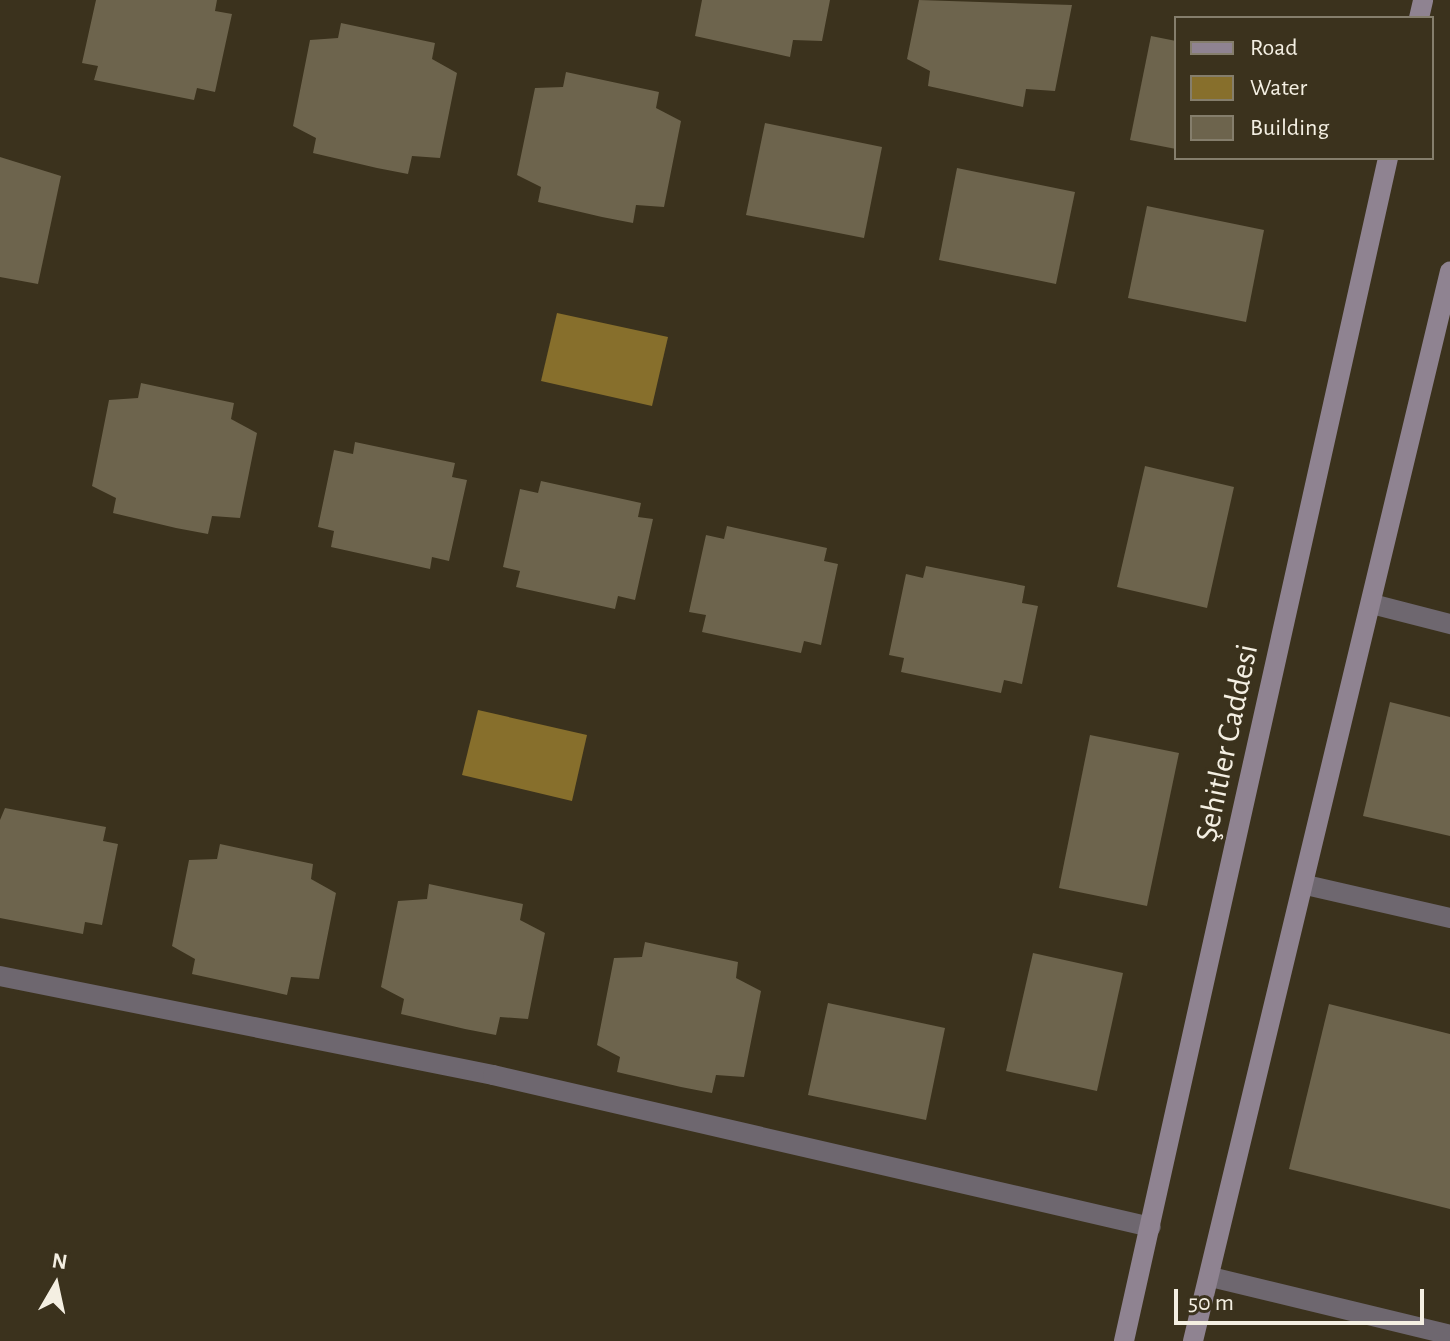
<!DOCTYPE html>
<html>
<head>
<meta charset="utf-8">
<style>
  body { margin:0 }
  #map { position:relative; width:1450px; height:1341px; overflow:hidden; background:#3b321d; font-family:"Alegreya Sans",sans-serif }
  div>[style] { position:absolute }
  .water>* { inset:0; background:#876f2c }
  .building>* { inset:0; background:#6d644d }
  .street>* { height:20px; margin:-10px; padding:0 10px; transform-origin:10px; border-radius:10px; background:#6e676f }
  .secondary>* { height:20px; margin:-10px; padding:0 10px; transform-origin:10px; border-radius:10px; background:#8f8391 }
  span { translate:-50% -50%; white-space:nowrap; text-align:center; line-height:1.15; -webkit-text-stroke:6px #3b321d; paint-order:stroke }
  .street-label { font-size:32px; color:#f4efe2 }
  .legend { position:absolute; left:1174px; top:16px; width:260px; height:144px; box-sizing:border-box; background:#3b321d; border:2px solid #857e6c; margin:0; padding:10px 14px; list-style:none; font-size:24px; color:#f4efe2 }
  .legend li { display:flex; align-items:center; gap:16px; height:40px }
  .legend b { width:40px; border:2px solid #857e6c }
  .north { position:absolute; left:16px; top:1245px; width:80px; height:80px; -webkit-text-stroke:6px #3b321d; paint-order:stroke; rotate:9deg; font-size:22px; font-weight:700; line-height:32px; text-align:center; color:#f4efe2 }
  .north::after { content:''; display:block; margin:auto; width:28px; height:36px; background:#f4efe2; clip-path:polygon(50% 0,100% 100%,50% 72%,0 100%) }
  .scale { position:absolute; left:1174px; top:1289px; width:250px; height:36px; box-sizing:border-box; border:4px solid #f4efe2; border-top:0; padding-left:10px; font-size:24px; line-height:28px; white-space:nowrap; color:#f4efe2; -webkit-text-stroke:6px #3b321d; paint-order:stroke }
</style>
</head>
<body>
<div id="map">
  <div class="water">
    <div style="clip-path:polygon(557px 313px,668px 337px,652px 406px,541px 381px)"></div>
    <div style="clip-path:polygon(478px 710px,587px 735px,572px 801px,462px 775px)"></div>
  </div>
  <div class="building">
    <div style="clip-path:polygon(96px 0,217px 0,215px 11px,232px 14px,215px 92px,197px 88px,194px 100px,94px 80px,98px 66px,82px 63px)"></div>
    <div style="clip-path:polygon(702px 0,830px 0,822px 41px,793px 40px,790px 57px,695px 36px)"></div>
    <div style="clip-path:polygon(919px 0,1072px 5px,1055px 91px,1026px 89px,1023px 107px,928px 86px,930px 71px,907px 59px)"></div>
    <div style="clip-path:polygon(341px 23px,435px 43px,432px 59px,457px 73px,440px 158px,412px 156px,408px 174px,377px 168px,313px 153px,316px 138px,293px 126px,310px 40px,338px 38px)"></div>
    <div style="clip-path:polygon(1151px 36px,1176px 41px,1176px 149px,1130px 140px)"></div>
    <div style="clip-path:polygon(566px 72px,659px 92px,656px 108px,681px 121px,664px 207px,636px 205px,633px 223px,602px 217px,538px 202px,541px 187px,517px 175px,535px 88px,563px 87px)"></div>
    <div style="clip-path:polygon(765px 123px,882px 147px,864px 238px,746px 215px)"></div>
    <div style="clip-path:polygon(0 157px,61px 176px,38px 284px,0 277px)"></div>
    <div style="clip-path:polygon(957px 168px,1075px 192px,1056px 284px,939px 260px)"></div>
    <div style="clip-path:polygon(1147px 206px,1264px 230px,1246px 322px,1128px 298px)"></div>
    <div style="clip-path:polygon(141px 383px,234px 403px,231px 419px,257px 433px,240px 518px,212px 516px,208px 534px,176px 528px,113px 513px,116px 498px,92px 486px,109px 400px,138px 398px)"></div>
    <div style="clip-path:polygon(355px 442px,455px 463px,452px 477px,467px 480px,449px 561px,432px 557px,430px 569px,331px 547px,334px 531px,318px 527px,334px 450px,353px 454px)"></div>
    <div style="clip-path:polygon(1145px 466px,1234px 487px,1207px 608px,1117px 587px)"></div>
    <div style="clip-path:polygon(541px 481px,641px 503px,638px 517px,653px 519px,635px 600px,618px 596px,615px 609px,516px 587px,520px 571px,503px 567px,520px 489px,538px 493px)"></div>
    <div style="clip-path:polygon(727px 526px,827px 548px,824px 561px,838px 564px,821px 645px,804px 641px,801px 653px,702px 632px,706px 615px,689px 612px,706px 535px,724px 539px)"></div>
    <div style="clip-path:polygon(926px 566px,1025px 586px,1022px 603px,1038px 606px,1022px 684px,1004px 680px,1001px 693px,901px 672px,904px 658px,889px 655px,906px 574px,923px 578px)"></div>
    <div style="clip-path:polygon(1390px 702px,1450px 717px,1450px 836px,1363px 816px)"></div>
    <div style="clip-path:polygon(1090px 735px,1179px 753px,1147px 906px,1059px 888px)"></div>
    <div style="clip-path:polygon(5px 808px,106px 827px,103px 841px,118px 844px,102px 925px,85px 922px,83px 934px,0 918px,0 820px)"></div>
    <div style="clip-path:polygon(220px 844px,313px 864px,311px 879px,336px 893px,319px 979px,291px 977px,287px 995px,256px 988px,192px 974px,195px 959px,172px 946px,189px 860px,217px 859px)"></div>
    <div style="clip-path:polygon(429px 884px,523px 904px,520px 920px,545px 933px,528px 1019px,500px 1017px,496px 1035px,465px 1029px,401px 1014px,404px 999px,381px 987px,398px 901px,427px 899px)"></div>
    <div style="clip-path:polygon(645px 942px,738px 962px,736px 978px,761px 991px,744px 1077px,716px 1075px,712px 1093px,681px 1087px,617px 1072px,620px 1057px,597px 1045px,614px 958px,642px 957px)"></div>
    <div style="clip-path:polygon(1033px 953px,1123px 973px,1097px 1091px,1006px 1071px)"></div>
    <div style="clip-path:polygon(828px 1003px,945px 1028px,926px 1120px,808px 1095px)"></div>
    <div style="clip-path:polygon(1329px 1004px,1450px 1034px,1450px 1209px,1289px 1169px)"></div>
  </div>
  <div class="street">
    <div style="left:1372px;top:604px;width:81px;rotate:14.4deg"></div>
    <div style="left:1306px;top:885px;width:148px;rotate:12.9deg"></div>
    <div style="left:0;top:976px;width:503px;rotate:11.35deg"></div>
    <div style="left:493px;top:1075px;width:675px;rotate:13.01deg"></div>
    <div style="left:1211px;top:1277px;width:246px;rotate:13.6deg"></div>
  </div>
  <div class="secondary">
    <div style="left:1419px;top:18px;width:18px;rotate:-77deg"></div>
    <div style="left:1124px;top:1341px;width:1212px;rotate:-77.42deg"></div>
    <div style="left:1193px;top:1341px;width:1100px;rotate:-76.49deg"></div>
  </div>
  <div class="street-label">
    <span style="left:1227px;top:743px;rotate:-78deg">Şehitler Caddesi</span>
  </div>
  <ul class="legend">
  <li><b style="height:10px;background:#8f8391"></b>Road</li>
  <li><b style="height:22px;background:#876f2c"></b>Water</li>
  <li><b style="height:22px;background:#6d644d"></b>Building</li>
  </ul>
  <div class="north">N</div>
  <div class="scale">50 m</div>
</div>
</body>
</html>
